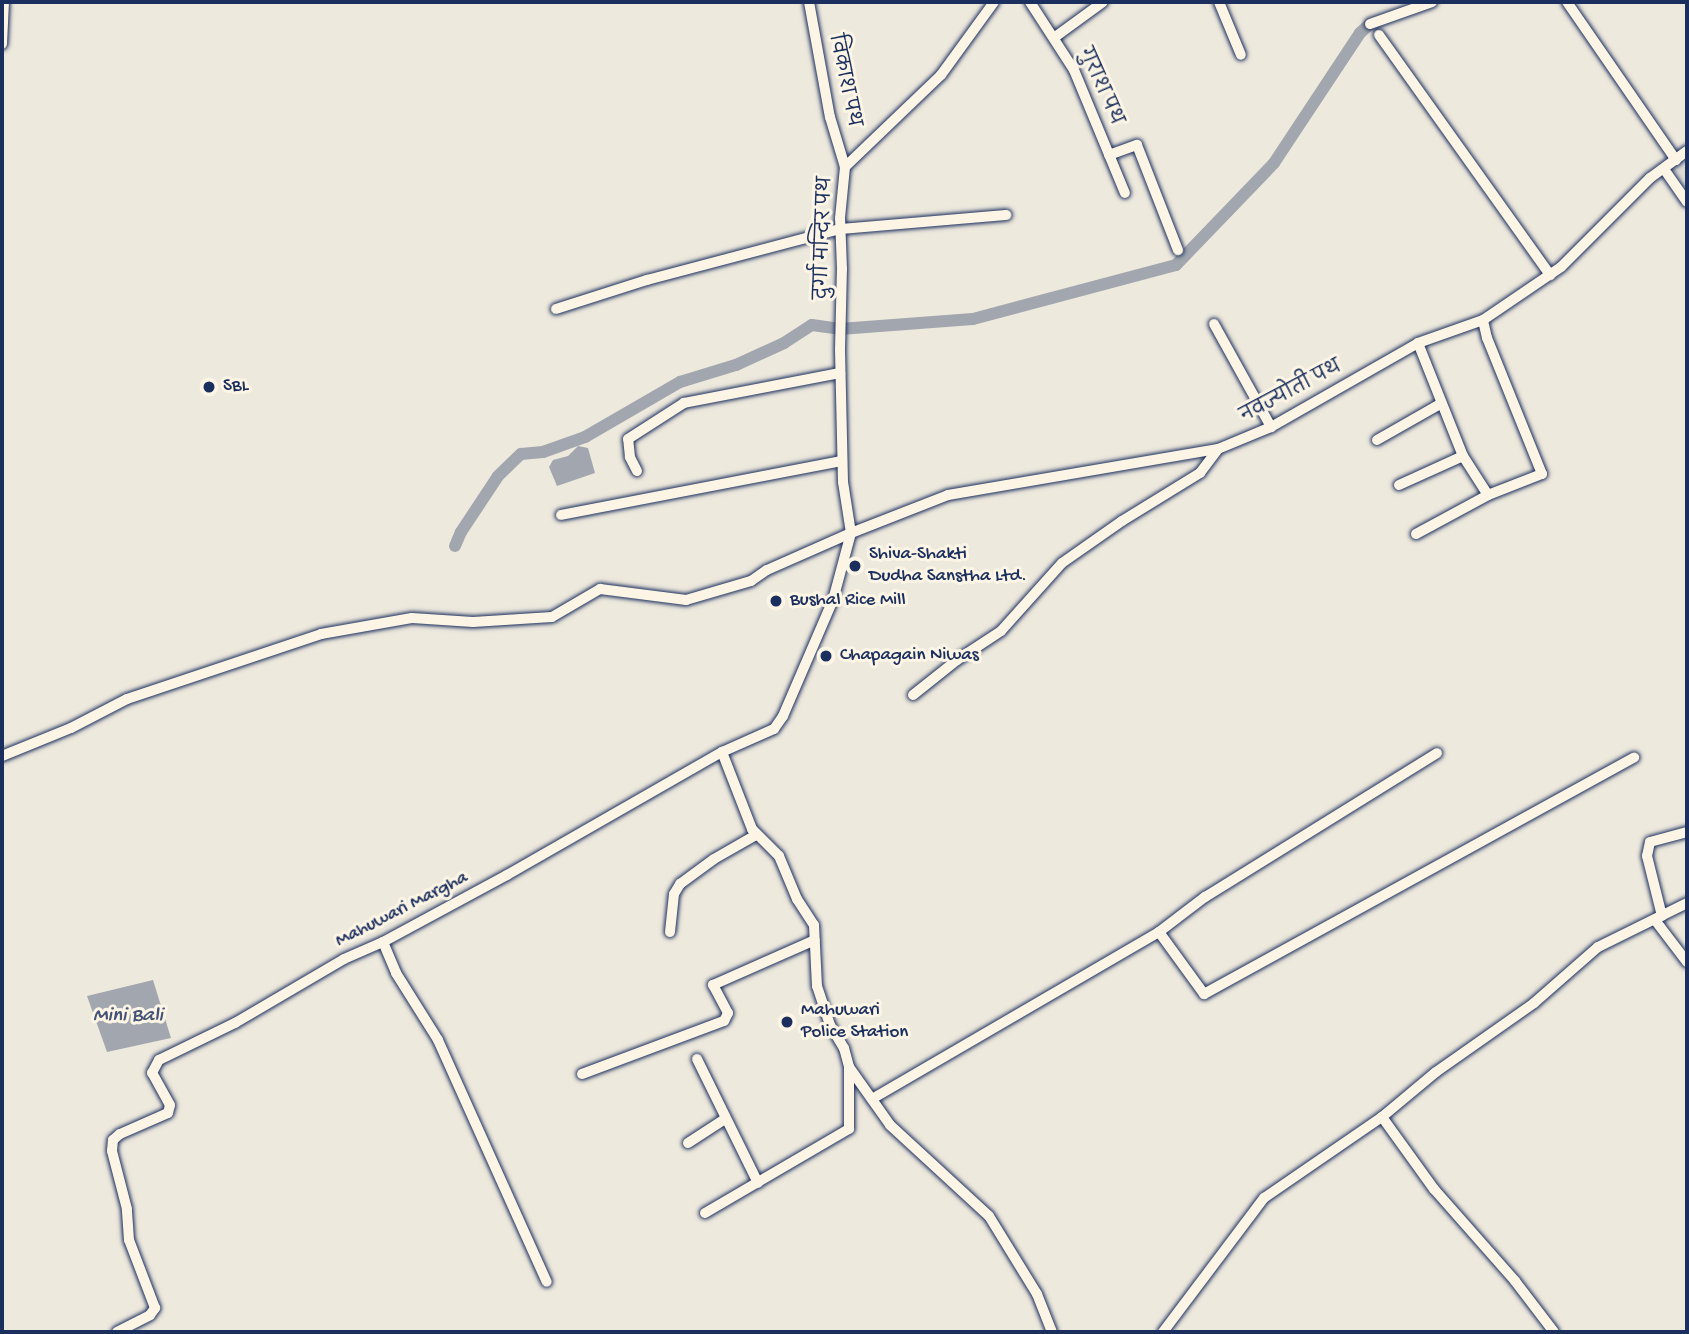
<!DOCTYPE html>
<html>
<head>
<meta charset="utf-8">
<style>
  body { margin:0 }
  #map { position:relative; width:1689px; height:1334px; overflow:hidden; background:#eee9dd; font-family:"Gochi Hand","Playpen Sans Deva",sans-serif }
  div>[style] { position:absolute }
  .built>* { inset:0; background:#dedbd4 }
  .water>* { inset:0; background:#a2a7af }
  .canal>* { height:12px; margin:-6px; padding:0 6px; transform-origin:6px; border-radius:6px; background:#a2a7af }
  .roads { filter:drop-shadow(0 0 2px #1b2f5e) drop-shadow(0 0 2px #1b2f5e) }
  .street>* { height:10px; margin:-5px; padding:0 5px; transform-origin:5px; border-radius:5px; background:#fcf5e5 }
  .dots>* { width:19px; height:19px; translate:-50% -50%; box-sizing:border-box; border:4px solid #fcf5e5; border-radius:50% }
  span { translate:-50% -50%; white-space:nowrap; text-align:center; line-height:1.15; -webkit-text-stroke:6px #fcf5e5; paint-order:stroke }
  .street-label { font-size:19px; color:#1b2f5e }
  .poi-label { font-size:19px; color:#1b2f5e }
  .left { translate:0 -50%; text-align:left }
  .water-label { font-size:21px; color:#445376; font-style:italic }
  .frame { position:absolute; inset:0; border:4px solid #1b2f5e; pointer-events:none }
</style>
</head>
<body>
<div id="map">
  <div class="built">
    <div style="clip-path:polygon(1687px 157px,1687px 191px,1673px 169px)"></div>
  </div>
  <div class="water">
    <div style="clip-path:polygon(578px 446px,588px 448px,595px 473px,557px 486px,549px 467px,553px 460px,568px 456px)"></div>
    <div style="clip-path:polygon(153px 980px,171px 1038px,107px 1052px,87px 996px)"></div>
  </div>
  <div class="canal">
    <div style="left:455px;top:546px;width:15px;rotate:-67deg"></div>
    <div style="left:461px;top:532px;width:67px;rotate:-56.5deg"></div>
    <div style="left:498px;top:476px;width:32px;rotate:-44deg"></div>
    <div style="left:521px;top:454px;width:22px;rotate:-5deg"></div>
    <div style="left:543px;top:452px;width:45px;rotate:-19.7deg"></div>
    <div style="left:585px;top:437px;width:110px;rotate:-30.1deg"></div>
    <div style="left:680px;top:382px;width:59px;rotate:-16.9deg"></div>
    <div style="left:736px;top:365px;width:53px;rotate:-24.6deg"></div>
    <div style="left:784px;top:343px;width:33px;rotate:-33deg"></div>
    <div style="left:812px;top:325px;width:28px;rotate:8deg"></div>
    <div style="left:840px;top:329px;width:133px;rotate:-4.3deg"></div>
    <div style="left:973px;top:319px;width:210px;rotate:-14.9deg"></div>
    <div style="left:1176px;top:265px;width:141px;rotate:-46.1deg"></div>
    <div style="left:1274px;top:163px;width:156px;rotate:-56.5deg"></div>
    <div style="left:1360px;top:33px;width:13px;rotate:-42deg"></div>
  </div>
  <div class="roads">
    <div class="street">
      <div style="left:809px;top:2px;width:117px;rotate:79.7deg"></div>
      <div style="left:830px;top:117px;width:52px;rotate:73.3deg"></div>
      <div style="left:1030px;top:2px;width:81px;rotate:57.1deg"></div>
      <div style="left:1074px;top:70px;width:133px;rotate:67.5deg"></div>
      <div style="left:1219px;top:2px;width:57px;rotate:67.5deg"></div>
      <div style="left:1567px;top:2px;width:192px;rotate:55.4deg"></div>
      <div style="left:1370px;top:24px;width:66px;rotate:-19.5deg"></div>
      <div style="left:1379px;top:35px;width:295px;rotate:54.5deg"></div>
      <div style="left:1055px;top:37px;width:59px;rotate:-36.1deg"></div>
      <div style="left:2px;top:44px;width:42px;rotate:-87.3deg"></div>
      <div style="left:1109px;top:155px;width:30px;rotate:-20deg"></div>
      <div style="left:1137px;top:145px;width:113px;rotate:68.7deg"></div>
      <div style="left:1664px;top:169px;width:40px;rotate:55.1deg"></div>
      <div style="left:556px;top:309px;width:96px;rotate:-17.7deg"></div>
      <div style="left:647px;top:280px;width:200px;rotate:-14.8deg"></div>
      <div style="left:840px;top:229px;width:167px;rotate:-4.8deg"></div>
      <div style="left:1214px;top:324px;width:118px;rotate:61deg"></div>
      <div style="left:1418px;top:343px;width:122px;rotate:68.3deg"></div>
      <div style="left:1463px;top:456px;width:46px;rotate:57.3deg"></div>
      <div style="left:1488px;top:495px;width:58px;rotate:-21.3deg"></div>
      <div style="left:1542px;top:474px;width:147px;rotate:-112deg"></div>
      <div style="left:1487px;top:338px;width:18px;rotate:-103deg"></div>
      <div style="left:1377px;top:440px;width:73px;rotate:-29.7deg"></div>
      <div style="left:637px;top:471px;width:16px;rotate:-117deg"></div>
      <div style="left:630px;top:457px;width:18px;rotate:-96deg"></div>
      <div style="left:628px;top:439px;width:67px;rotate:-32.7deg"></div>
      <div style="left:684px;top:403px;width:159px;rotate:-10.9deg"></div>
      <div style="left:1399px;top:485px;width:70px;rotate:-24.4deg"></div>
      <div style="left:561px;top:515px;width:286px;rotate:-10.9deg"></div>
      <div style="left:1416px;top:534px;width:82px;rotate:-28.4deg"></div>
      <div style="left:913px;top:695px;width:56px;rotate:-38.5deg"></div>
      <div style="left:957px;top:660px;width:53px;rotate:-33.4deg"></div>
      <div style="left:1001px;top:631px;width:91px;rotate:-48.1deg"></div>
      <div style="left:1062px;top:563px;width:73px;rotate:-35deg"></div>
      <div style="left:1122px;top:521px;width:92px;rotate:-31.6deg"></div>
      <div style="left:1200px;top:473px;width:30px;rotate:-53deg"></div>
      <div style="left:722px;top:752px;width:83px;rotate:68.7deg"></div>
      <div style="left:752px;top:829px;width:38px;rotate:45deg"></div>
      <div style="left:779px;top:856px;width:47px;rotate:67.3deg"></div>
      <div style="left:797px;top:899px;width:31px;rotate:57deg"></div>
      <div style="left:814px;top:925px;width:61px;rotate:87.2deg"></div>
      <div style="left:817px;top:986px;width:41px;rotate:71.6deg"></div>
      <div style="left:830px;top:1025px;width:27px;rotate:59deg"></div>
      <div style="left:844px;top:1048px;width:20px;rotate:75deg"></div>
      <div style="left:849px;top:1067px;width:71px;rotate:54.7deg"></div>
      <div style="left:890px;top:1125px;width:134px;rotate:42.6deg"></div>
      <div style="left:989px;top:1216px;width:92px;rotate:58.4deg"></div>
      <div style="left:1037px;top:1294px;width:41px;rotate:68.5deg"></div>
      <div style="left:2px;top:756px;width:74px;rotate:-22.1deg"></div>
      <div style="left:71px;top:728px;width:63px;rotate:-27.4deg"></div>
      <div style="left:127px;top:699px;width:205px;rotate:-18.5deg"></div>
      <div style="left:321px;top:634px;width:92px;rotate:-10deg"></div>
      <div style="left:412px;top:618px;width:61px;rotate:3.8deg"></div>
      <div style="left:473px;top:622px;width:79px;rotate:-3.6deg"></div>
      <div style="left:552px;top:617px;width:56px;rotate:-30.3deg"></div>
      <div style="left:600px;top:589px;width:87px;rotate:7.3deg"></div>
      <div style="left:686px;top:600px;width:68px;rotate:-16.3deg"></div>
      <div style="left:751px;top:581px;width:19px;rotate:-35deg"></div>
      <div style="left:767px;top:570px;width:92px;rotate:-23.8deg"></div>
      <div style="left:851px;top:533px;width:104px;rotate:-21.4deg"></div>
      <div style="left:948px;top:495px;width:274px;rotate:-9.7deg"></div>
      <div style="left:1218px;top:449px;width:57px;rotate:-22.5deg"></div>
      <div style="left:1271px;top:427px;width:169px;rotate:-29.7deg"></div>
      <div style="left:1418px;top:343px;width:69px;rotate:-19.5deg"></div>
      <div style="left:1483px;top:320px;width:94px;rotate:-34.2deg"></div>
      <div style="left:1561px;top:267px;width:126px;rotate:-45deg"></div>
      <div style="left:1650px;top:178px;width:46px;rotate:-36.1deg"></div>
      <div style="left:1662px;top:916px;width:62px;rotate:-104deg"></div>
      <div style="left:1647px;top:856px;width:14px;rotate:-78deg"></div>
      <div style="left:1650px;top:842px;width:38px;rotate:-15deg"></div>
      <div style="left:1655px;top:920px;width:53px;rotate:52.7deg"></div>
      <div style="left:670px;top:932px;width:38px;rotate:-84deg"></div>
      <div style="left:674px;top:894px;width:12px;rotate:-59deg"></div>
      <div style="left:680px;top:884px;width:42px;rotate:-36.3deg"></div>
      <div style="left:714px;top:859px;width:48px;rotate:-29.7deg"></div>
      <div style="left:1159px;top:932px;width:77px;rotate:54deg"></div>
      <div style="left:1204px;top:994px;width:491px;rotate:-28.8deg"></div>
      <div style="left:383px;top:942px;width:34px;rotate:67deg"></div>
      <div style="left:396px;top:973px;width:79px;rotate:57.9deg"></div>
      <div style="left:438px;top:1040px;width:265px;rotate:65.8deg"></div>
      <div style="left:697px;top:1059px;width:138px;rotate:63.8deg"></div>
      <div style="left:582px;top:1074px;width:152px;rotate:-20.5deg"></div>
      <div style="left:724px;top:1021px;width:9px;rotate:-63deg"></div>
      <div style="left:728px;top:1013px;width:32px;rotate:-118deg"></div>
      <div style="left:713px;top:985px;width:111px;rotate:-23.8deg"></div>
      <div style="left:872px;top:1099px;width:332px;rotate:-30.2deg"></div>
      <div style="left:1159px;top:932px;width:58px;rotate:-37.3deg"></div>
      <div style="left:1205px;top:897px;width:273px;rotate:-31.8deg"></div>
      <div style="left:1382px;top:1117px;width:89px;rotate:54.2deg"></div>
      <div style="left:1434px;top:1189px;width:123px;rotate:48.6deg"></div>
      <div style="left:1515px;top:1281px;width:64px;rotate:52.6deg"></div>
      <div style="left:688px;top:1143px;width:44px;rotate:-33deg"></div>
      <div style="left:705px;top:1213px;width:167px;rotate:-30.3deg"></div>
      <div style="left:849px;top:1129px;width:62px;rotate:-90deg"></div>
      <div style="left:117px;top:1332px;width:37px;rotate:-27deg"></div>
      <div style="left:150px;top:1315px;width:9px;rotate:-54deg"></div>
      <div style="left:155px;top:1308px;width:73px;rotate:-110.9deg"></div>
      <div style="left:129px;top:1240px;width:31px;rotate:-94deg"></div>
      <div style="left:127px;top:1209px;width:60px;rotate:-104.5deg"></div>
      <div style="left:112px;top:1151px;width:11px;rotate:-85deg"></div>
      <div style="left:113px;top:1140px;width:9px;rotate:-41deg"></div>
      <div style="left:120px;top:1134px;width:52px;rotate:-23.6deg"></div>
      <div style="left:168px;top:1113px;width:8px;rotate:-76deg"></div>
      <div style="left:170px;top:1105px;width:37px;rotate:-119deg"></div>
      <div style="left:152px;top:1073px;width:15px;rotate:-62deg"></div>
      <div style="left:159px;top:1060px;width:85px;rotate:-26deg"></div>
      <div style="left:235px;top:1023px;width:126px;rotate:-30.4deg"></div>
      <div style="left:344px;top:959px;width:43px;rotate:-23.6deg"></div>
      <div style="left:383px;top:942px;width:141px;rotate:-28.4deg"></div>
      <div style="left:507px;top:875px;width:248px;rotate:-29.8deg"></div>
      <div style="left:722px;top:752px;width:57px;rotate:-23.9deg"></div>
      <div style="left:774px;top:729px;width:16px;rotate:-55deg"></div>
      <div style="left:783px;top:716px;width:126px;rotate:-66.7deg"></div>
      <div style="left:833px;top:600px;width:69px;rotate:-75deg"></div>
      <div style="left:851px;top:533px;width:52px;rotate:-98.9deg"></div>
      <div style="left:843px;top:482px;width:133px;rotate:-91.3deg"></div>
      <div style="left:840px;top:349px;width:80px;rotate:-88.6deg"></div>
      <div style="left:842px;top:269px;width:51px;rotate:-92.2deg"></div>
      <div style="left:840px;top:218px;width:51px;rotate:-84.4deg"></div>
      <div style="left:845px;top:167px;width:133px;rotate:-43.8deg"></div>
      <div style="left:941px;top:75px;width:90px;rotate:-54deg"></div>
      <div style="left:1163px;top:1332px;width:168px;rotate:-53deg"></div>
      <div style="left:1264px;top:1198px;width:143px;rotate:-34.5deg"></div>
      <div style="left:1382px;top:1117px;width:70px;rotate:-39.8deg"></div>
      <div style="left:1436px;top:1072px;width:120px;rotate:-35.1deg"></div>
      <div style="left:1534px;top:1003px;width:85px;rotate:-41.2deg"></div>
      <div style="left:1598px;top:947px;width:99px;rotate:-26.3deg"></div>
    </div>
  </div>
  <div class="dots">
    <div style="left:209px;top:387px;background:#1b2f5e"></div>
    <div style="left:855px;top:566px;background:#1b2f5e"></div>
    <div style="left:776px;top:601px;background:#1b2f5e"></div>
    <div style="left:826px;top:656px;background:#1b2f5e"></div>
    <div style="left:787px;top:1022px;background:#1b2f5e"></div>
  </div>
  <div class="street-label">
    <span style="left:843px;top:81px;rotate:78deg">विकाश पथ</span>
    <span style="left:1099px;top:87px;rotate:66deg">गुराश पथ</span>
    <span style="left:825px;top:238px;rotate:-88deg">दुर्गा मन्दिर पथ</span>
    <span style="left:1292px;top:393px;rotate:-28deg">नवज्योती पथ</span>
    <span style="left:402px;top:910px;rotate:-27deg">Mahuwari Margha</span>
  </div>
  <div class="poi-label">
    <span class="left" style="left:223px;top:387px">SBL</span>
    <span class="left" style="left:869px;top:566px">Shiva-Shakti<br>Dudha Sanstha Ltd.</span>
    <span class="left" style="left:790px;top:601px">Bushal Rice Mill</span>
    <span class="left" style="left:840px;top:656px">Chapagain Niwas</span>
    <span class="left" style="left:801px;top:1022px">Mahuwari<br>Police Station</span>
  </div>
  <div class="water-label">
    <span style="left:128px;top:1017px">Mini Bali</span>
  </div>
  <div class="frame"></div>
</div>
</body>
</html>
